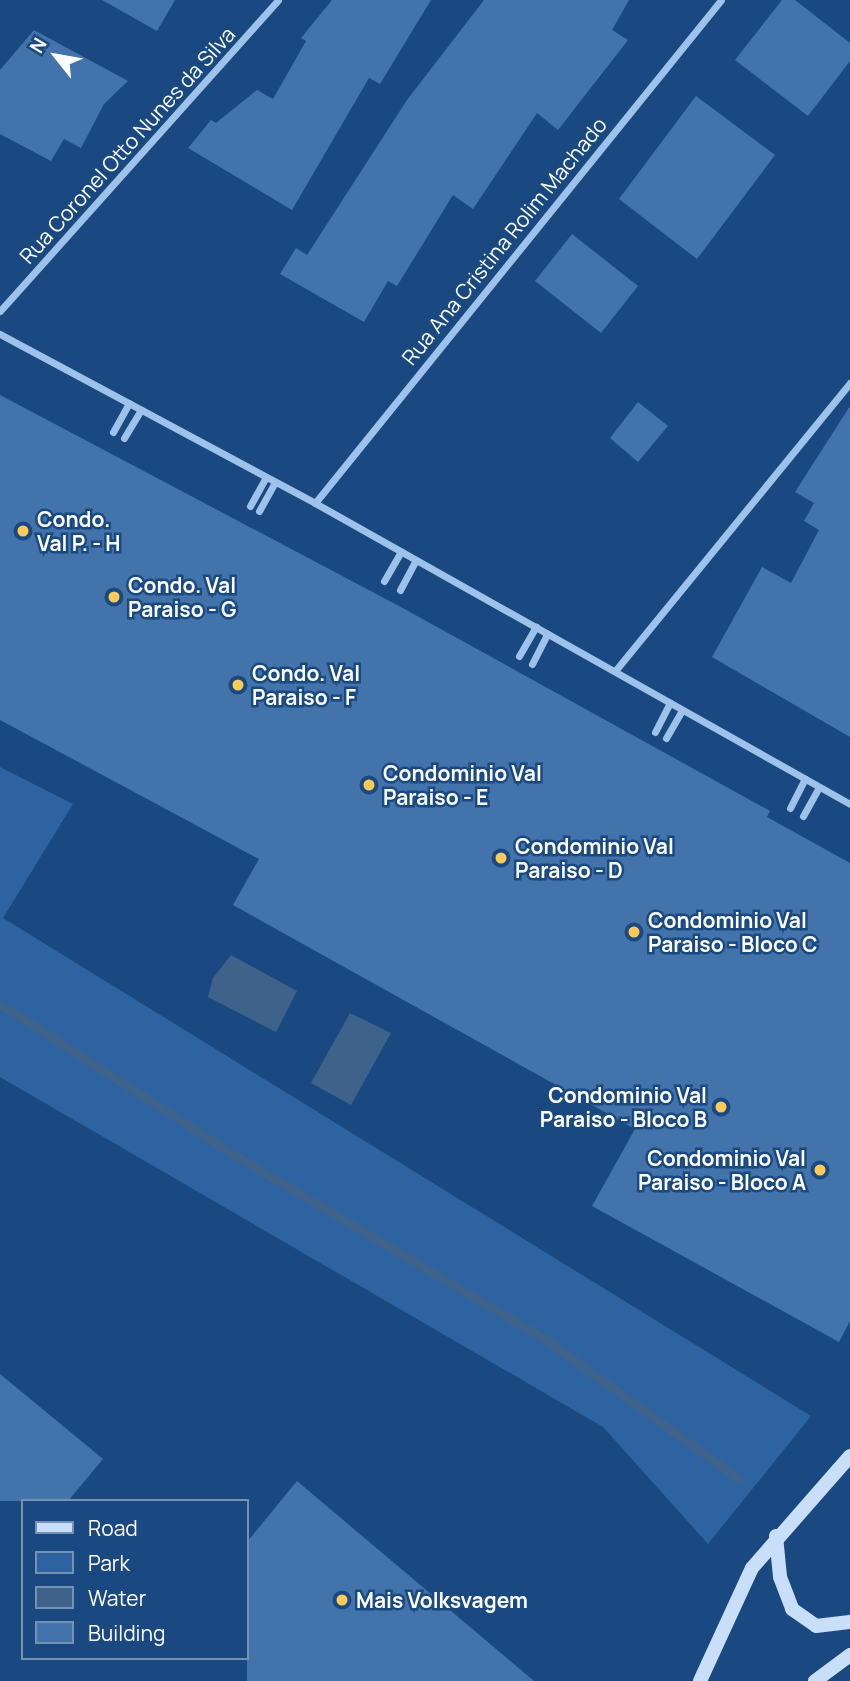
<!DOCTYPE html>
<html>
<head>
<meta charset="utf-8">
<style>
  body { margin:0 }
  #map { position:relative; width:850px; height:1681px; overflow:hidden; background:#1a4981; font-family:Manrope,sans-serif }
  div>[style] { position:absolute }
  .green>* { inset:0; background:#2d63a0 }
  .water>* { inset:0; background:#3f628b }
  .stream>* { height:9px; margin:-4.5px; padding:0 4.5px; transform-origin:4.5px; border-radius:4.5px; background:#3f628b }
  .building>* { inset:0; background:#4373ab }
  .minor>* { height:7px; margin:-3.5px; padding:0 3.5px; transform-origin:3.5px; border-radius:3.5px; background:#9ec2ea }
  .secondary>* { height:14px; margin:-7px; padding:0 7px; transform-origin:7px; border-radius:7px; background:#c9def8 }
  .dots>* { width:19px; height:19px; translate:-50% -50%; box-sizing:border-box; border:4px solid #1a4981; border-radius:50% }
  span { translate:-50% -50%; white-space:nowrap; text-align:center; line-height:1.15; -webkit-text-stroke:5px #1a4981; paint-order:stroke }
  .street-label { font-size:21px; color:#fff }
  .poi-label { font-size:21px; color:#fff; font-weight:700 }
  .left { translate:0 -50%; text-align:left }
  .right { translate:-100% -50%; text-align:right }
  .legend { position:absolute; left:21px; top:1499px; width:228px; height:161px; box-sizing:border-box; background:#1a4981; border:2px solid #7692b3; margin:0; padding:9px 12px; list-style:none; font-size:21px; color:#fff }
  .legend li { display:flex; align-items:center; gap:14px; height:35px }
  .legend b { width:35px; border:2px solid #7692b3 }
  .north { position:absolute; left:21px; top:21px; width:70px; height:70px; -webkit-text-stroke:5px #1a4981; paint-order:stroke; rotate:301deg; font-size:19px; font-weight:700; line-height:28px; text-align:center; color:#fff }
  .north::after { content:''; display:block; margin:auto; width:24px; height:32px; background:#fff; clip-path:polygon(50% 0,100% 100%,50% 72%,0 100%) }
</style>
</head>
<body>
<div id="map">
  <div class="green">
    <div style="clip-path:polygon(0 767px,73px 804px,3px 918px,811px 1416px,708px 1544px,603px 1427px,0 1077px)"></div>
  </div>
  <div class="water">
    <div style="clip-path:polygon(231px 955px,297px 991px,276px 1032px,208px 997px,213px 978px)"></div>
    <div style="clip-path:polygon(350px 1013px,391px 1033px,351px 1105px,311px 1083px)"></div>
  </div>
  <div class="stream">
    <div style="left:0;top:1004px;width:277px;rotate:32.8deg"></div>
    <div style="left:233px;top:1154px;width:368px;rotate:30.7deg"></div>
    <div style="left:549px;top:1342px;width:234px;rotate:35.8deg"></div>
  </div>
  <div class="building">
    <div style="clip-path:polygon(102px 0,175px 0,157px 31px)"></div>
    <div style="clip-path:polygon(332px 0,431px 0,380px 84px,369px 78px,292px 210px,188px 148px,211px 120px,216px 123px,257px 90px,273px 99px,306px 41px,301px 38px)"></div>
    <div style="clip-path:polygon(484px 0,629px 0,612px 30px,628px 40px,558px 130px,537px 113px,473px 209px,453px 195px,397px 286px,388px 281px,364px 322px,280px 274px,296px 248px,307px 255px,407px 100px)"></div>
    <div style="clip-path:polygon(782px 0,795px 0,850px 43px,850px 61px,808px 116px,735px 60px)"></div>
    <div style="clip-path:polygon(34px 30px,128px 81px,104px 104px,81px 148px,64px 139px,51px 161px,0 134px,0 70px)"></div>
    <div style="clip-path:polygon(696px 96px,775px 155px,697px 259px,619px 199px)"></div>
    <div style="clip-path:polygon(572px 234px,638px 286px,601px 333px,535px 281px)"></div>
    <div style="clip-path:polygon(0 395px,399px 606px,770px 811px,767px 817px,850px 863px,850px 1321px,839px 1342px,592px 1206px,635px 1129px,233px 905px,259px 859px,0 720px)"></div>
    <div style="clip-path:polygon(638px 402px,668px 426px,638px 462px,610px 438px)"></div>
    <div style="clip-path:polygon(850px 406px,850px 737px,712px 657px,762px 567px,791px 583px,819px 530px,804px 521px,814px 503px,795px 492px)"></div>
    <div style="clip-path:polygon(0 1374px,103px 1459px,68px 1501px,0 1501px)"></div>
    <div style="clip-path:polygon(297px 1481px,534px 1681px,247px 1681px,247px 1542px)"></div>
  </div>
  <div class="minor">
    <div style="left:0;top:311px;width:417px;rotate:-48.2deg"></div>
    <div style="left:0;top:334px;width:357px;rotate:28.2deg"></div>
    <div style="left:315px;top:503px;width:614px;rotate:29.36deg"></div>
    <div style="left:113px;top:432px;width:33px;rotate:-61deg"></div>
    <div style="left:124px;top:438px;width:33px;rotate:-59deg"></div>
    <div style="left:315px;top:503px;width:646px;rotate:-51.09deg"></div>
    <div style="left:250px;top:506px;width:33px;rotate:-61deg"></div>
    <div style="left:259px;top:511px;width:33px;rotate:-61deg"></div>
    <div style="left:384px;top:581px;width:34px;rotate:-60deg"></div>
    <div style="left:400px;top:590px;width:34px;rotate:-62deg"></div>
    <div style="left:519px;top:656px;width:34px;rotate:-60deg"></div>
    <div style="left:532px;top:664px;width:34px;rotate:-63deg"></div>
    <div style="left:615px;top:671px;width:372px;rotate:-50.8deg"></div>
    <div style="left:655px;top:732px;width:33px;rotate:-63deg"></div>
    <div style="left:666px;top:738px;width:32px;rotate:-60deg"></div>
    <div style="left:790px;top:808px;width:33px;rotate:-63deg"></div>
    <div style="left:803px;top:816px;width:33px;rotate:-61deg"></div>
  </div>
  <div class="secondary">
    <div style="left:776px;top:1536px;width:41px;rotate:84.4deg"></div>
    <div style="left:780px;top:1577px;width:34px;rotate:69deg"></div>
    <div style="left:792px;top:1609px;width:29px;rotate:35deg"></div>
    <div style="left:816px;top:1626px;width:34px;rotate:-7deg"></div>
    <div style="left:700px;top:1681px;width:124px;rotate:-65.3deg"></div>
    <div style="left:752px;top:1568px;width:149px;rotate:-48.8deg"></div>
    <div style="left:815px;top:1681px;width:44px;rotate:-36.6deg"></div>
  </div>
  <div class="dots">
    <div style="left:23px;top:531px;background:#fdca59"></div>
    <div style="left:114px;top:597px;background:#fdca59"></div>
    <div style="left:238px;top:685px;background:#fdca59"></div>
    <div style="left:369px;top:785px;background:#fdca59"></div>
    <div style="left:501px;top:858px;background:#fdca59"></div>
    <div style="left:634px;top:932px;background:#fdca59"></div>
    <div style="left:721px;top:1107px;background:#fdca59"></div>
    <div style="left:820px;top:1170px;background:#fdca59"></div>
    <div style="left:342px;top:1600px;background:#fdca59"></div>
  </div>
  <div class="street-label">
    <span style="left:127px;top:145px;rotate:-48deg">Rua Coronel Otto Nunes da Silva</span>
    <span style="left:504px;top:241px;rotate:-51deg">Rua Ana Cristina Rolim Machado</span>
  </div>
  <div class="poi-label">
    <span class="left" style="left:37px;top:531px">Condo.<br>Val P. - H</span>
    <span class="left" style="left:128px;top:597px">Condo. Val<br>Paraiso - G</span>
    <span class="left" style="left:252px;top:685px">Condo. Val<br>Paraiso - F</span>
    <span class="left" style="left:383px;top:785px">Condominio Val<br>Paraiso - E</span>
    <span class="left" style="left:515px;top:858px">Condominio Val<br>Paraiso - D</span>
    <span class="left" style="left:648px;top:932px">Condominio Val<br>Paraiso - Bloco C</span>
    <span class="right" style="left:707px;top:1107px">Condominio Val<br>Paraiso - Bloco B</span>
    <span class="right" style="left:806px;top:1170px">Condominio Val<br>Paraiso - Bloco A</span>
    <span class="left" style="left:356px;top:1600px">Mais Volksvagem</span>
  </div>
  <ul class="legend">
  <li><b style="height:9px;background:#c9def8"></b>Road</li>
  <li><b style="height:19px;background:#2d63a0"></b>Park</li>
  <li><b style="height:19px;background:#3f628b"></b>Water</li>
  <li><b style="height:19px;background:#4373ab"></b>Building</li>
  </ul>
  <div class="north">N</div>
</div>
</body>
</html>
